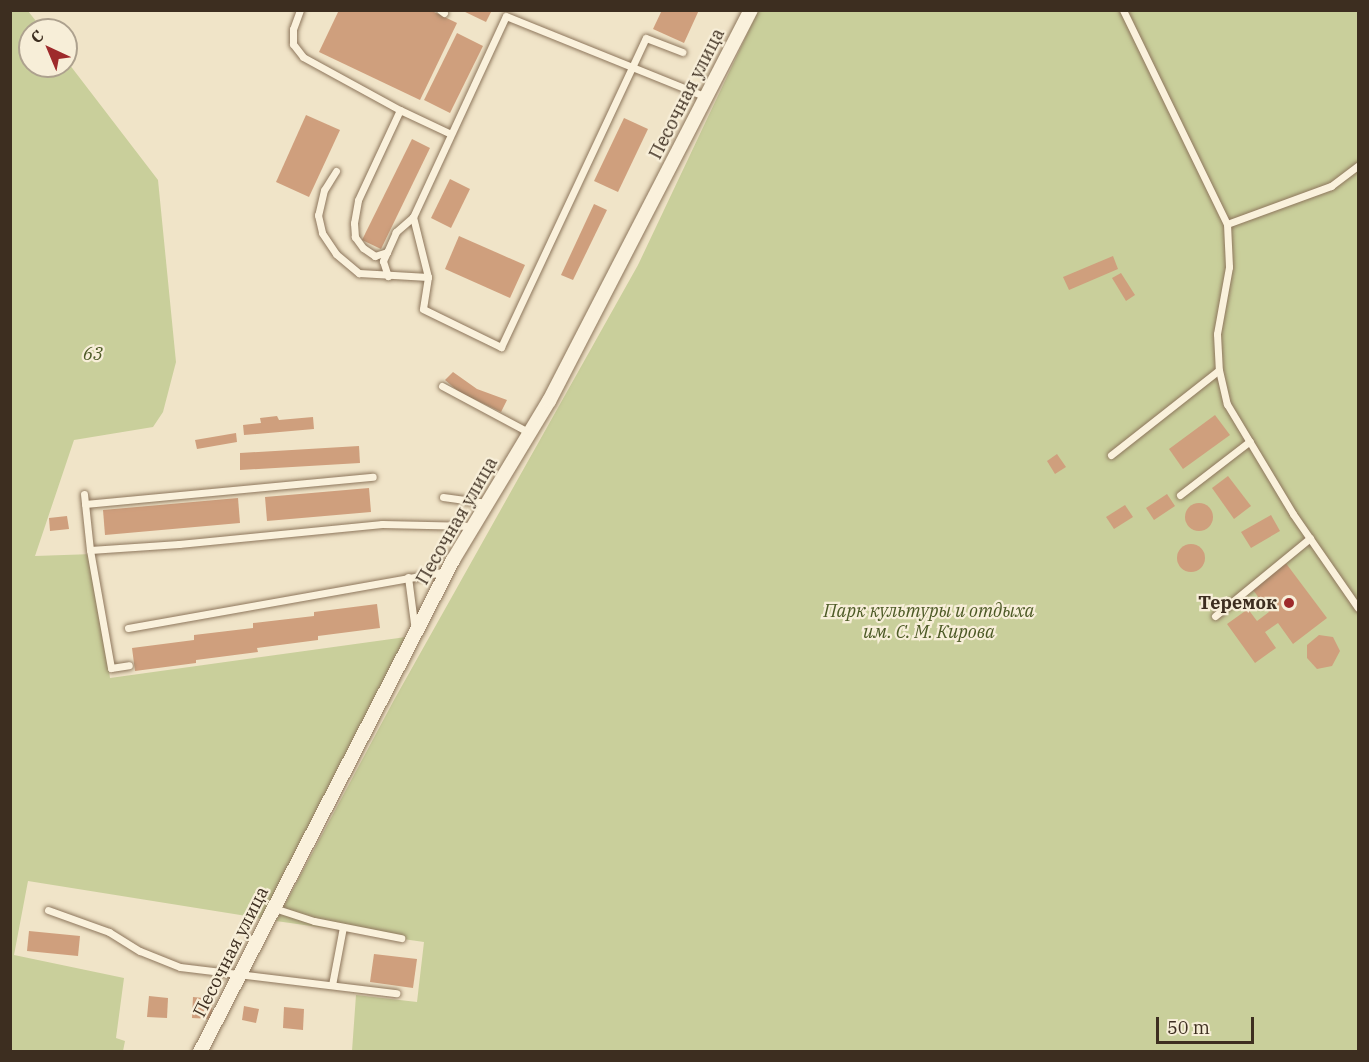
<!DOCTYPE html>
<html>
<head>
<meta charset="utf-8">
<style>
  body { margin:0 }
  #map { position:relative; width:1369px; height:1062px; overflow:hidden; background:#f0e4c8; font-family:"IBM Plex Serif",serif }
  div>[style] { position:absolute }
  .green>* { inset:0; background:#c9cf9b }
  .building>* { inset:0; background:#cf9f7d }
  .round { border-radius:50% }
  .roads { filter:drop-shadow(0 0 2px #8d765c) drop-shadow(0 0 2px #8d765c) }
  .service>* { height:7px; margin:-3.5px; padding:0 3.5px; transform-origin:3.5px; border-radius:3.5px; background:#faf1dc }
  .minor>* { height:14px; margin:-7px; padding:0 7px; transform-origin:7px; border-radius:7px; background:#faf1dc }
  .dots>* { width:16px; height:16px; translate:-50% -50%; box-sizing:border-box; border:3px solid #f7eed8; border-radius:50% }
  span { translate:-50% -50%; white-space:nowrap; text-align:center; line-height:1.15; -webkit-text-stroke:4.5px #f7eed8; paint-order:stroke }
  .street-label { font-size:18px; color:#3d2e20 }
  .park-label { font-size:18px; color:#4d5a26; font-style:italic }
  .poi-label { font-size:18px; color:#3d2e20; font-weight:700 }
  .right { translate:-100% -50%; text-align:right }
  .frame { position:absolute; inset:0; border:12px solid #3d2e20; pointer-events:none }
  .north { position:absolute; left:18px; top:18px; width:60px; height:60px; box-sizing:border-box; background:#f7eed8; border:2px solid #ada18e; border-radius:50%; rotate:316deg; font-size:16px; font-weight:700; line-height:24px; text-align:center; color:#3d2e20 }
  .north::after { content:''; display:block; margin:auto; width:21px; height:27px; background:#9e2a2b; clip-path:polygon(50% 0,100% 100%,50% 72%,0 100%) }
  .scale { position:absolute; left:1156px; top:1017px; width:98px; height:27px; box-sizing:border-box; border:3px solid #3d2e20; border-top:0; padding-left:8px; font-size:18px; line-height:21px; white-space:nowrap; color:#3d2e20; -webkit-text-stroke:4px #f7eed8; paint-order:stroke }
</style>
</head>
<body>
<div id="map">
  <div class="green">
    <div style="clip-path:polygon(10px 11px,28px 11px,43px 30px,30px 30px,30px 66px,66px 66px,66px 60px,158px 180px,176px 362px,163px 412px,153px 427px,74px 440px,35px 556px,93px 554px,110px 678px,406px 637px,265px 919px,28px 881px,14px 955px,124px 978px,116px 1038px,125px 1041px,123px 1051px,11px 1051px)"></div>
    <div style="clip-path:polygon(758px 11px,1358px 11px,1358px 1051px,352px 1051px,356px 995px,417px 1002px,424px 942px,276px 921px,394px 700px,638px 265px)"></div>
  </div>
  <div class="building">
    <div style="clip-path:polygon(339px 10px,430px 10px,457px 23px,420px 100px,319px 52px)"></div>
    <div style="clip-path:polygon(461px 10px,492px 10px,486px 22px)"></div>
    <div style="clip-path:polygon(662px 10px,699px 10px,684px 43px,653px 29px)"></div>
    <div style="clip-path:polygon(457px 33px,483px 46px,450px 113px,424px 100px)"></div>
    <div style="clip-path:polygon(306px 115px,340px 130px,309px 197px,276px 182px)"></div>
    <div style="clip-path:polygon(624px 118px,648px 129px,618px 192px,594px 181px)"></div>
    <div style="clip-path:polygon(412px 139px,430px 148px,381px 249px,362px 240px)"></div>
    <div style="clip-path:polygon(450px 179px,470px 189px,451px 228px,431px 218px)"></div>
    <div style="clip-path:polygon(594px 204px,607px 210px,573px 280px,561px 275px)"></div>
    <div style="clip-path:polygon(459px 236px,525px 265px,510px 298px,445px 269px)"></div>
    <div style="clip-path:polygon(1113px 256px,1118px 269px,1069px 290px,1063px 277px)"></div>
    <div style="clip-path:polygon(1121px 273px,1135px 295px,1126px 301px,1112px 278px)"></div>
    <div style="clip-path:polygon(453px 372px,477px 389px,507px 400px,501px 412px,459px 392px,445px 380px)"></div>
    <div style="clip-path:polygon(1215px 415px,1230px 435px,1183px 469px,1169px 449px)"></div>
    <div style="clip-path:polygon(277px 416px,279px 420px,313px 417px,314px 429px,244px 435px,243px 425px,261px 423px,260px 418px)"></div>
    <div style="clip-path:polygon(236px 433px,237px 442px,197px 449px,195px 440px)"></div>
    <div style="clip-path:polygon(359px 446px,360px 463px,240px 470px,240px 453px)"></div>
    <div style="clip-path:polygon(1057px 454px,1066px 467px,1055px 474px,1047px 461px)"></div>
    <div style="clip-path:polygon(1228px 476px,1251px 506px,1234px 519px,1212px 488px)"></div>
    <div style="clip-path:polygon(369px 488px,371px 512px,267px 521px,265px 497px)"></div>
    <div style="clip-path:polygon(1167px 494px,1175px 506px,1154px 520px,1146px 508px)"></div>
    <div style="clip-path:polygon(238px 498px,240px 523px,105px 535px,103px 510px)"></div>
    <div class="round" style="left:1185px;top:503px;width:28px;height:28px"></div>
    <div style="clip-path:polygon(1125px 505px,1133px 517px,1114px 529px,1106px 517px)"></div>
    <div style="clip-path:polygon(1271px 515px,1280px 531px,1251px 548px,1241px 532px)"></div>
    <div style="clip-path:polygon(67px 516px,69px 529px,50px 531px,49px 518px)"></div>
    <div class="round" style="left:1177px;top:544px;width:28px;height:28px"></div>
    <div style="clip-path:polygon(1285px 562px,1327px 618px,1293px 644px,1278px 623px,1265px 632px,1276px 648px,1255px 663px,1227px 624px,1248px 609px,1257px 621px,1269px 612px,1251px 587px)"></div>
    <div style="clip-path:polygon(377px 604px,380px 628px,318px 636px,318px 640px,257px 648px,258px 652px,196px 660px,196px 663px,135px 671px,132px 648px,194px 640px,194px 635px,253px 628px,253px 623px,314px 616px,314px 612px)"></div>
    <div style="clip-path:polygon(1319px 635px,1333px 637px,1340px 651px,1332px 666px,1317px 669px,1307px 658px,1307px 645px)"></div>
    <div style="clip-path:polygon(29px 931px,80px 936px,78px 956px,27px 951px)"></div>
    <div style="clip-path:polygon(374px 954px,417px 959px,413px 988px,370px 982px)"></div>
    <div style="clip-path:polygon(149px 996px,168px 998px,167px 1018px,147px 1017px)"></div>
    <div style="clip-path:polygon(193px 997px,213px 999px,211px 1019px,192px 1018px)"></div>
    <div style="clip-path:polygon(244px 1006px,259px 1009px,256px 1023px,242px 1020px)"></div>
    <div style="clip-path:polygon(284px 1007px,304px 1009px,303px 1030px,283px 1028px)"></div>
  </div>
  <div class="roads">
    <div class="service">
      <div style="left:300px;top:10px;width:20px;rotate:110deg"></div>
      <div style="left:293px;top:29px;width:15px;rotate:90deg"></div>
      <div style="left:293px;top:44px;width:16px;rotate:52deg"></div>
      <div style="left:303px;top:57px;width:111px;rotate:28.7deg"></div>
      <div style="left:440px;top:10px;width:5px;rotate:37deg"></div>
      <div style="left:1123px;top:10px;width:238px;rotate:64.1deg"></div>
      <div style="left:1227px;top:224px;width:43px;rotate:87.3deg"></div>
      <div style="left:1229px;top:267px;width:68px;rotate:100.2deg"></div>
      <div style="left:1217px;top:334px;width:36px;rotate:87deg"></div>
      <div style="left:1219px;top:370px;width:35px;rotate:77deg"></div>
      <div style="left:1227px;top:404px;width:128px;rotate:59deg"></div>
      <div style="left:1293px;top:514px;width:114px;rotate:55.3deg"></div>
      <div style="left:336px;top:171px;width:22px;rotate:122deg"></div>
      <div style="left:324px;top:190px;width:26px;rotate:103deg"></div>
      <div style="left:318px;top:215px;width:18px;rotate:77deg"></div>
      <div style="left:322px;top:233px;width:25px;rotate:56deg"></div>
      <div style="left:336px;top:254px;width:30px;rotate:40deg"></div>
      <div style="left:359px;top:273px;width:69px;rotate:3.3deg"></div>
      <div style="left:428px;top:277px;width:32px;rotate:99deg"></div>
      <div style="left:423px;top:309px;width:87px;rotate:26deg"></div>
      <div style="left:501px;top:347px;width:341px;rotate:-64.9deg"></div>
      <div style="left:646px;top:38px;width:39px;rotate:21deg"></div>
      <div style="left:413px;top:217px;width:23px;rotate:139deg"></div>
      <div style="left:396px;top:232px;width:22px;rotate:114deg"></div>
      <div style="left:387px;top:252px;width:13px;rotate:162deg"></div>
      <div style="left:375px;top:256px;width:14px;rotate:-146deg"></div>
      <div style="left:363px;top:248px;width:14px;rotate:-126deg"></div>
      <div style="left:355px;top:237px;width:14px;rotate:-94deg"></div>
      <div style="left:354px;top:223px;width:23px;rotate:-80deg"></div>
      <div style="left:358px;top:200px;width:99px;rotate:-65deg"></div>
      <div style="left:400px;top:110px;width:56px;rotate:25.2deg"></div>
      <div style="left:1227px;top:224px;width:111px;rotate:-20.1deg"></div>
      <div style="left:1331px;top:186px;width:34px;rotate:-37deg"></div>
      <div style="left:387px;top:252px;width:10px;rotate:114deg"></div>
      <div style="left:383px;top:261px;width:16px;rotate:72deg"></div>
      <div style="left:428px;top:277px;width:62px;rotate:-104deg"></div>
      <div style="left:413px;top:217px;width:221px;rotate:-65.2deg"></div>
      <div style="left:506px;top:16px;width:216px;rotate:22deg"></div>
      <div style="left:442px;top:386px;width:100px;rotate:28.1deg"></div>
      <div style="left:1111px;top:455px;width:137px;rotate:-38.2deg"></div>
      <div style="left:84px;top:494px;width:56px;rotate:83.9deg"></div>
      <div style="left:90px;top:550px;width:120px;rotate:79.9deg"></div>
      <div style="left:111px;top:668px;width:18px;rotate:-9deg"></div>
      <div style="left:1180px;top:495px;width:88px;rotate:-37.6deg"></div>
      <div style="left:443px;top:497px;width:44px;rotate:7.8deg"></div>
      <div style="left:85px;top:504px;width:289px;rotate:-5.4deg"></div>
      <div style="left:90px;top:550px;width:89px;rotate:-3.9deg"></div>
      <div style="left:179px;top:544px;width:204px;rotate:-5.6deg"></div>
      <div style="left:382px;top:524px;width:91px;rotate:1.3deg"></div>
      <div style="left:408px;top:577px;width:54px;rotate:82.6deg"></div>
      <div style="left:1215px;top:616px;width:123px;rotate:-39.4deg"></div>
      <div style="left:128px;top:628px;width:324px;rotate:-10.1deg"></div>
      <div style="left:274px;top:908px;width:42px;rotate:18deg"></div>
      <div style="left:314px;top:921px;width:89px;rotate:11.1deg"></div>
      <div style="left:48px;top:910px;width:65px;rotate:19.8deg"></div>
      <div style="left:109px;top:932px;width:36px;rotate:32deg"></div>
      <div style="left:140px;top:951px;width:43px;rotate:21.8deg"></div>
      <div style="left:180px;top:967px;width:218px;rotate:6.9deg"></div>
      <div style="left:332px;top:985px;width:59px;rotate:-79.3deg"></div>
    </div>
    <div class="minor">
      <div style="left:200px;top:1052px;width:553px;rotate:-62.79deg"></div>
      <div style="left:453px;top:560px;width:186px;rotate:-58.9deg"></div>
      <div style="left:549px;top:401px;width:440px;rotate:-62.7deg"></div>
    </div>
  </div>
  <div class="dots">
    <div style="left:1289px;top:603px;background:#9e2a2b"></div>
  </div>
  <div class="street-label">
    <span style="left:687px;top:94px;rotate:-63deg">Песочная улица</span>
    <span style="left:457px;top:521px;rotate:-60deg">Песочная улица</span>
    <span style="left:231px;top:952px;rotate:-63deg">Песочная улица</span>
  </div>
  <div class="park-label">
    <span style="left:93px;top:354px">63</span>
    <span style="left:929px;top:622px">Парк культуры и отдыха<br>им. С. М. Кирова</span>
  </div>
  <div class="poi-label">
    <span class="right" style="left:1277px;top:603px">Теремок</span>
  </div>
  <div class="frame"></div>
  <div class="north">С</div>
  <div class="scale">50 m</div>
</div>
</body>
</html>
